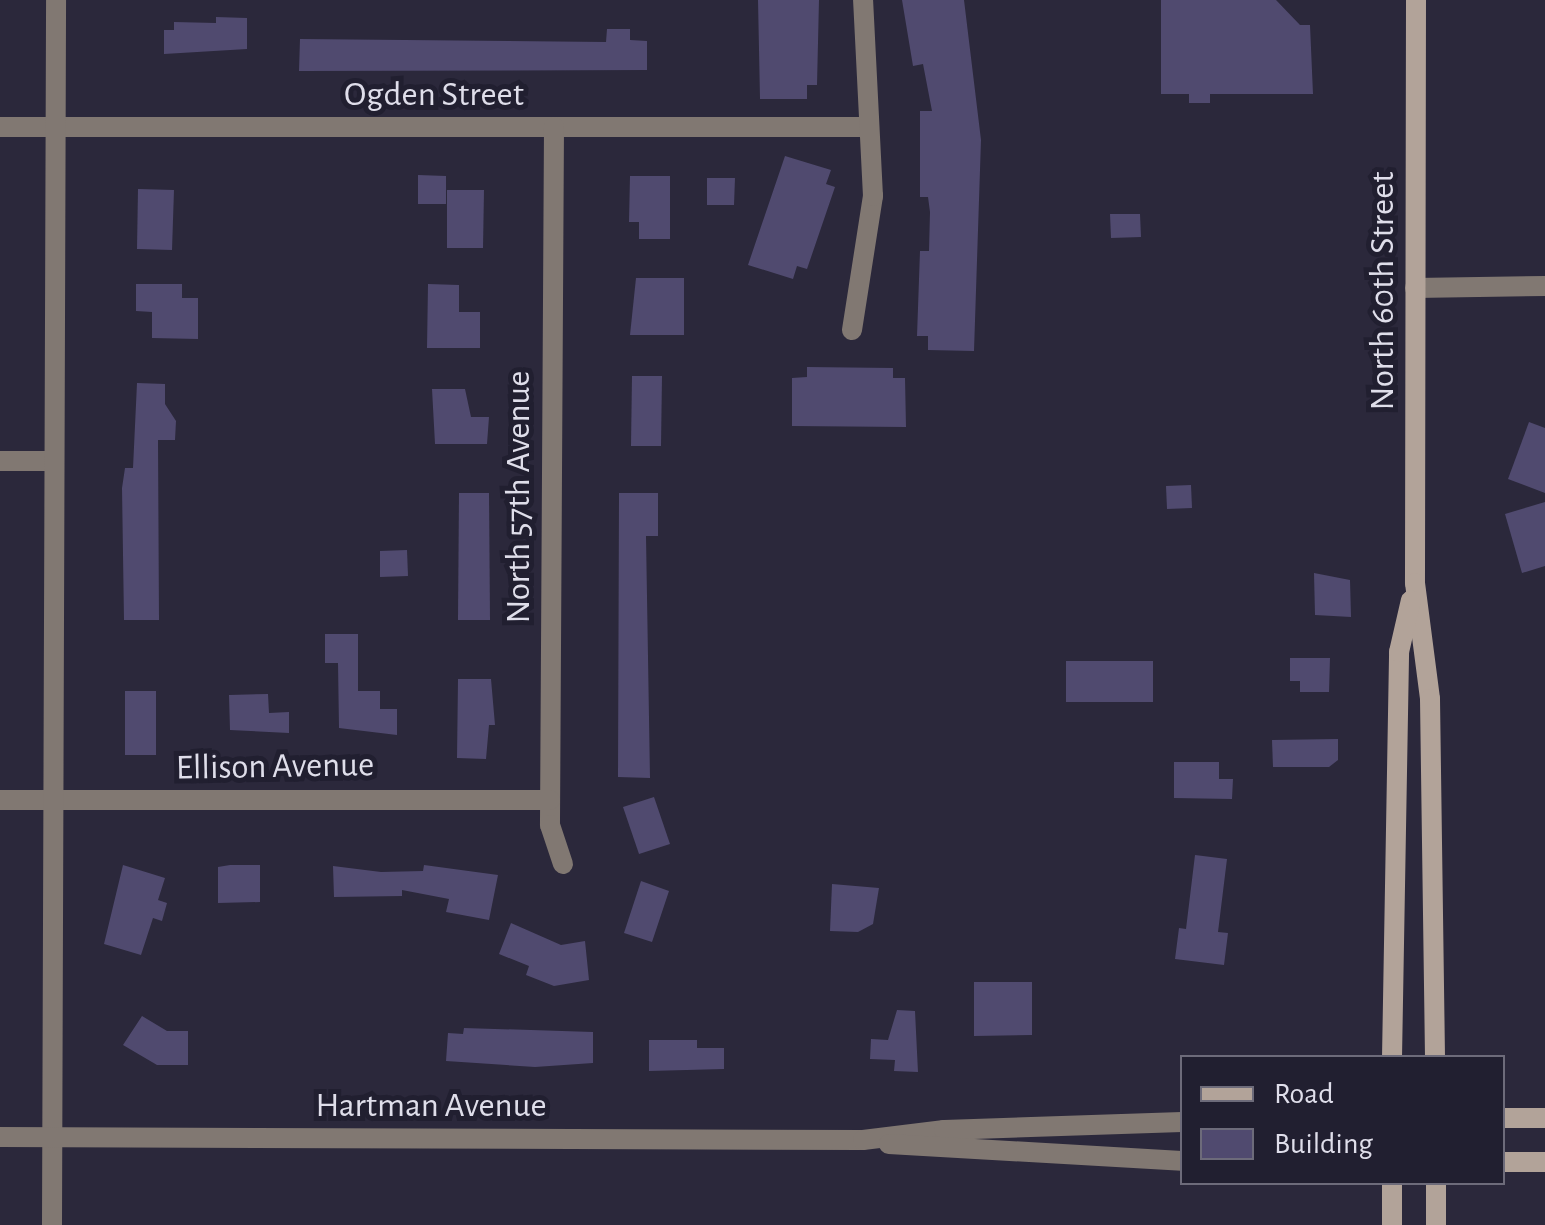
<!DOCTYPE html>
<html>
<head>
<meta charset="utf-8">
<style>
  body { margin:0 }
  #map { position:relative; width:1545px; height:1225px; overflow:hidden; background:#2b283b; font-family:"Alegreya Sans",sans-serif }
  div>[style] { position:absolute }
  .building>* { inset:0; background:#504a6f }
  .minor>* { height:20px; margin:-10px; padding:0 10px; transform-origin:10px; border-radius:10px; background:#817872 }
  .tertiary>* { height:20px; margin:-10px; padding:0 10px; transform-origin:10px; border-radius:10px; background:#817872 }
  .secondary>* { height:20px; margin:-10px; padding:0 10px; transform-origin:10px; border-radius:10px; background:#b2a399 }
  span { translate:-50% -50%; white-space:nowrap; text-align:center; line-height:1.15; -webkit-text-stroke:10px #211f30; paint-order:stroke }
  .street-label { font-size:35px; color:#dfdeea }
  .legend { position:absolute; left:1180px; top:1055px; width:325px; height:130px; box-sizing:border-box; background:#211f30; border:2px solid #6d6b7a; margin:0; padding:12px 18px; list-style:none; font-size:30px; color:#dfdeea }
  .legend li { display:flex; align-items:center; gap:20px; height:50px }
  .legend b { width:50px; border:2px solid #6d6b7a }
</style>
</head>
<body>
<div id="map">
  <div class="building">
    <div style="clip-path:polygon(758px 0,819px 0,817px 85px,807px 85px,807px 99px,760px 99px)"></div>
    <div style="clip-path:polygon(902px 0,964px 0,981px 140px,974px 351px,928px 350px,928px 336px,917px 336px,920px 251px,929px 251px,930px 212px,928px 197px,920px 197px,920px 111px,932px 111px,923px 64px,913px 66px)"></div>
    <div style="clip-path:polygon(1161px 0,1276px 0,1300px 25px,1310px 25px,1313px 94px,1210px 94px,1210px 103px,1189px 103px,1189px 94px,1161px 94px)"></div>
    <div style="clip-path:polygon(216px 17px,247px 18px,247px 49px,164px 54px,164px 30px,174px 30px,174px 22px,216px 23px)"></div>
    <div style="clip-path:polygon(607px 29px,630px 29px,630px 40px,647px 41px,647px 70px,299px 71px,300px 39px,606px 42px)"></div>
    <div style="clip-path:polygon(785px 156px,831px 170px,826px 184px,835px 187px,807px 269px,797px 266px,793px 279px,748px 265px)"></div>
    <div style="clip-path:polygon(418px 175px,446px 176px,446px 204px,418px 204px)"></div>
    <div style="clip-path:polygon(630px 176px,670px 176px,670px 239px,639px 239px,639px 222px,629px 222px)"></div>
    <div style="clip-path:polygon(707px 178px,735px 178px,734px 205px,707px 205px)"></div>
    <div style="clip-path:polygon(138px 189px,174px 190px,172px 250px,137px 249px)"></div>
    <div style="clip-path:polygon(447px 190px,484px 190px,483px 248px,447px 248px)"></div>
    <div style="clip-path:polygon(1110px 214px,1140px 214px,1141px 237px,1111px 238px)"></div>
    <div style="clip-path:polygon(636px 278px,684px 278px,684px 335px,630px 335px)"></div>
    <div style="clip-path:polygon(136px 284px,182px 284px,182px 298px,198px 298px,198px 339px,152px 338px,152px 312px,136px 311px)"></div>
    <div style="clip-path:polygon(428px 284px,459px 285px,459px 312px,480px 312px,480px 348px,427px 348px)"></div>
    <div style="clip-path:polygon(807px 367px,893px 368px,893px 378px,905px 378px,906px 427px,792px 426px,792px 378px,807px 377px)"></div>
    <div style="clip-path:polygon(632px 376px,662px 376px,661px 446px,631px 446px)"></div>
    <div style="clip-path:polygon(137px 383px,165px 384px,165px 404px,176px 421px,175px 440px,158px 440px,159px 620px,124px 620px,122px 488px,125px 468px,133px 468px)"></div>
    <div style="clip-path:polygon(432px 389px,465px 389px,471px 417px,489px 417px,487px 444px,435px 444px)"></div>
    <div style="clip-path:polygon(1529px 422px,1545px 428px,1545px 493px,1508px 479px)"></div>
    <div style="clip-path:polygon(1191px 485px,1192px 508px,1167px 509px,1166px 486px)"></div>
    <div style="clip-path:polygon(459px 493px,489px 493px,490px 620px,458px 620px)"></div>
    <div style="clip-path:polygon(619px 493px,658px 493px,658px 536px,646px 536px,650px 778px,618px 777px)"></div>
    <div style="clip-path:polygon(1545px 502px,1545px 566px,1522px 573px,1505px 514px)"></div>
    <div style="clip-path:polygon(407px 550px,408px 576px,380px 577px,380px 551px)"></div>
    <div style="clip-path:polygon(1314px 573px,1350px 580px,1351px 617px,1315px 615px)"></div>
    <div style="clip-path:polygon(325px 634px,358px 634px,358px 691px,380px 691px,380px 709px,397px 709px,397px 735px,339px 728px,338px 663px,325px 663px)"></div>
    <div style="clip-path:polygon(1290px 658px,1330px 658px,1329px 692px,1300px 692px,1300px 681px,1290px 681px)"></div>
    <div style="clip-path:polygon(1066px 661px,1153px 661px,1153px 702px,1066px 702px)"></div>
    <div style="clip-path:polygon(458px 679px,491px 679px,495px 725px,489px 725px,486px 759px,457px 758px)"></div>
    <div style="clip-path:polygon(125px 691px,156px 691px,156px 755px,125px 755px)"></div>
    <div style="clip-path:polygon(268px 694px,269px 713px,289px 712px,289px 733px,230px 730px,229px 695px)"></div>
    <div style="clip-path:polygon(1338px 739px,1338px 760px,1329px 767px,1273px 767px,1272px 740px)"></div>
    <div style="clip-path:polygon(1174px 762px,1219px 762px,1219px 779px,1233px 779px,1232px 799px,1174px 798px)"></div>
    <div style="clip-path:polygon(654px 797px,670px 844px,639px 854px,623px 807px)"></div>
    <div style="clip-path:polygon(1195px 855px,1227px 859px,1218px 932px,1228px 933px,1224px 965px,1175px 959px,1179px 928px,1186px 929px)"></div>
    <div style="clip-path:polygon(123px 865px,165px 878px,158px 900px,167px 903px,162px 921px,153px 918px,141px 955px,104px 944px)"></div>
    <div style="clip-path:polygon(230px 865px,260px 865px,260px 902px,218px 903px,218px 867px)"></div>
    <div style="clip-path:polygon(424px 865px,498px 875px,489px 920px,446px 912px,449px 899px,402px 890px,402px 896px,334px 897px,333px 866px,381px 872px,423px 871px)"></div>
    <div style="clip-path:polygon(641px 881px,669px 891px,652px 942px,624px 933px)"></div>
    <div style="clip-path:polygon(832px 884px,879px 888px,873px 924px,858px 932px,830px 931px)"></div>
    <div style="clip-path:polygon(511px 923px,561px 945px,585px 941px,589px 980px,554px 986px,526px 975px,529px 966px,499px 954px)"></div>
    <div style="clip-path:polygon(974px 982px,1032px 982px,1032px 1035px,974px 1036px)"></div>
    <div style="clip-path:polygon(897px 1010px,915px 1011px,918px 1072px,894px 1071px,895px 1060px,870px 1059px,871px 1039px,888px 1040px)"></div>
    <div style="clip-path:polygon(142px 1016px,167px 1031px,188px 1031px,188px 1065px,157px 1065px,123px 1045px)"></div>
    <div style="clip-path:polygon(464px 1028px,593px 1032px,593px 1063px,535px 1067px,446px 1061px,448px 1033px,463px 1034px)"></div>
    <div style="clip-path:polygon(649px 1040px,697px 1040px,697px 1048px,724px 1048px,724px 1069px,649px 1071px)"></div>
  </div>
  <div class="minor">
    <div style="left:0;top:127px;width:868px"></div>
    <div style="left:554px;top:127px;width:698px;rotate:90.33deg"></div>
    <div style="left:550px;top:825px;width:41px;rotate:71.6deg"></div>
    <div style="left:1415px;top:288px;width:130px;rotate:-0.9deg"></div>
    <div style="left:852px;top:330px;width:136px;rotate:-81.1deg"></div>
    <div style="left:873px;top:196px;width:196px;rotate:-92.9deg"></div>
    <div style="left:0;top:461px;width:54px"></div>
    <div style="left:0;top:800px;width:550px"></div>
    <div style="left:52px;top:1225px;width:1225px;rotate:-89.81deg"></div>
  </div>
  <div class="tertiary">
    <div style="left:0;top:1137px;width:863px;rotate:0.2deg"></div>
    <div style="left:863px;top:1140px;width:82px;rotate:-7deg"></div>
    <div style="left:944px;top:1130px;width:238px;rotate:-1.9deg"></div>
    <div style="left:889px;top:1144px;width:293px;rotate:3.3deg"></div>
  </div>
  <div class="secondary">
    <div style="left:1416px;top:0;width:583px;rotate:90.1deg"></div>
    <div style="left:1415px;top:583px;width:117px;rotate:82.6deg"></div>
    <div style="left:1430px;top:699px;width:359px;rotate:89.2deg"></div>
    <div style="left:1392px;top:1058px;width:406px;rotate:-89deg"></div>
    <div style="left:1399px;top:652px;width:53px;rotate:-77deg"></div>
    <div style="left:1502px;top:1118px;width:43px"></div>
    <div style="left:1502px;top:1162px;width:43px"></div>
    <div style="left:1392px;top:1182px;width:43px;rotate:90deg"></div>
    <div style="left:1436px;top:1225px;width:43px;rotate:-90deg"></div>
  </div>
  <div class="street-label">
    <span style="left:434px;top:95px">Ogden Street</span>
    <span style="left:1383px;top:291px;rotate:-90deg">North 60th Street</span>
    <span style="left:519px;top:497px;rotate:-90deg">North 57th Avenue</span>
    <span style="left:275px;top:767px;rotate:-1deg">Ellison Avenue</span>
    <span style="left:431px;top:1106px">Hartman Avenue</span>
  </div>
  <ul class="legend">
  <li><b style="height:12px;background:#b2a399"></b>Road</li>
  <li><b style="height:28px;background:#504a6f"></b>Building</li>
  </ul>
</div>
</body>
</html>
